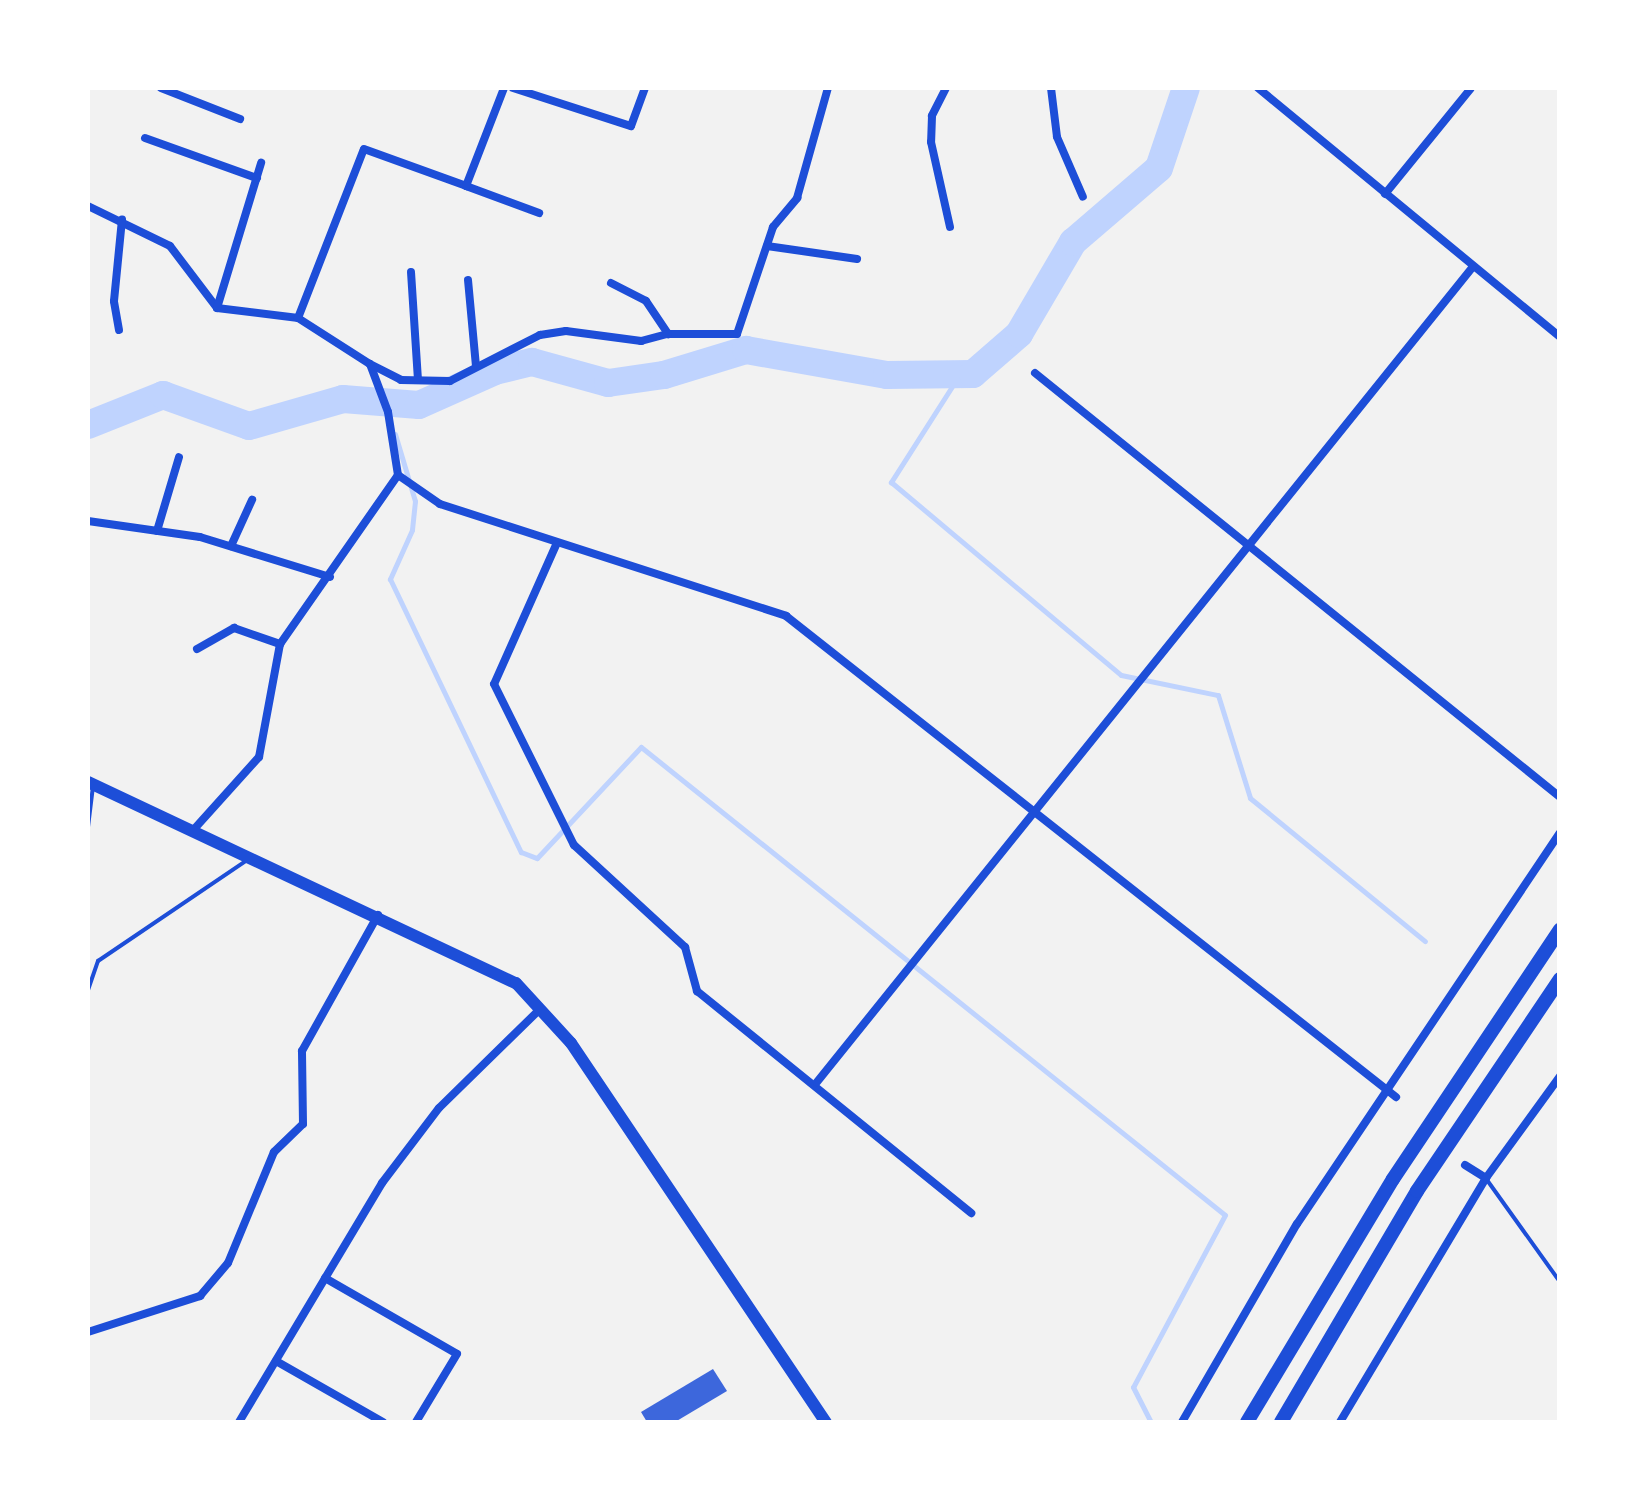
<!DOCTYPE html>
<html>
<head>
<meta charset="utf-8">
<style>
  body { margin:0 }
  #map { position:relative; width:1647px; height:1510px; overflow:hidden; background:#f2f2f2; font-family:Rubik,sans-serif }
  div>[style] { position:absolute }
  .stream>* { height:5px; margin:-2.5px; padding:0 2.5px; transform-origin:2.5px; border-radius:2.5px; background:#bfd3fe }
  .river>* { height:28px; margin:-14px; padding:0 14px; transform-origin:14px; border-radius:14px; background:#bfd3fe }
  .building>* { inset:0; background:#3d67dc }
  .service>* { height:4px; margin:-2px; padding:0 2px; transform-origin:2px; border-radius:2px; background:#1d4ed8 }
  .minor>* { height:8px; margin:-4px; padding:0 4px; transform-origin:4px; border-radius:4px; background:#1d4ed8 }
  .primary>* { height:12px; margin:-6px; padding:0 6px; transform-origin:6px; border-radius:6px; background:#1d4ed8 }
  .motorway>* { height:14px; margin:-7px; padding:0 7px; transform-origin:7px; border-radius:7px; background:#1d4ed8 }
  span { translate:-50% -50%; white-space:nowrap; text-align:center; line-height:1.15; -webkit-text-stroke:10px #fff; paint-order:stroke }
  .frame { position:absolute; inset:0; border:90px solid #fff; pointer-events:none }
</style>
</head>
<body>
<div id="map">
  <div class="stream">
    <div style="left:958px;top:377px;width:125px;rotate:122.5deg"></div>
    <div style="left:891px;top:482px;width:300px;rotate:40deg"></div>
    <div style="left:1121px;top:675px;width:99px;rotate:11.7deg"></div>
    <div style="left:1218px;top:695px;width:108px;rotate:72.7deg"></div>
    <div style="left:1250px;top:798px;width:226px;rotate:39.3deg"></div>
    <div style="left:395px;top:434px;width:70px;rotate:73.4deg"></div>
    <div style="left:415px;top:501px;width:29px;rotate:96deg"></div>
    <div style="left:412px;top:530px;width:54px;rotate:114.2deg"></div>
    <div style="left:390px;top:579px;width:303px;rotate:64.4deg"></div>
    <div style="left:521px;top:852px;width:17px;rotate:21deg"></div>
    <div style="left:537px;top:858px;width:152px;rotate:-46.9deg"></div>
    <div style="left:641px;top:747px;width:748px;rotate:38.71deg"></div>
    <div style="left:1225px;top:1215px;width:195px;rotate:118.1deg"></div>
    <div style="left:1133px;top:1387px;width:39px;rotate:63deg"></div>
  </div>
  <div class="river">
    <div style="left:88px;top:425px;width:81px;rotate:-21.8deg"></div>
    <div style="left:163px;top:395px;width:91px;rotate:19.8deg"></div>
    <div style="left:249px;top:426px;width:98px;rotate:-16deg"></div>
    <div style="left:343px;top:399px;width:76px;rotate:4.5deg"></div>
    <div style="left:419px;top:405px;width:83px;rotate:-24.1deg"></div>
    <div style="left:495px;top:371px;width:38px;rotate:-14deg"></div>
    <div style="left:532px;top:362px;width:79px;rotate:15.4deg"></div>
    <div style="left:608px;top:383px;width:57px;rotate:-8.1deg"></div>
    <div style="left:664px;top:375px;width:86px;rotate:-17deg"></div>
    <div style="left:746px;top:350px;width:143px;rotate:10.1deg"></div>
    <div style="left:887px;top:375px;width:86px;rotate:-0.7deg"></div>
    <div style="left:973px;top:374px;width:61px;rotate:-41deg"></div>
    <div style="left:1019px;top:334px;width:107px;rotate:-59.6deg"></div>
    <div style="left:1073px;top:242px;width:113px;rotate:-40.7deg"></div>
    <div style="left:1159px;top:168px;width:84px;rotate:-71.4deg"></div>
  </div>
  <div class="building">
    <div style="clip-path:polygon(713px 1369px,727px 1391px,675px 1422px,647px 1422px,641px 1412px)"></div>
  </div>
  <div class="service">
    <div style="left:88px;top:827px;width:39px;rotate:-83deg"></div>
    <div style="left:88px;top:990px;width:31px;rotate:-71deg"></div>
    <div style="left:98px;top:961px;width:180px;rotate:-34.1deg"></div>
    <div style="left:1487px;top:1180px;width:125px;rotate:54.4deg"></div>
  </div>
  <div class="minor">
    <div style="left:161px;top:88px;width:85px;rotate:21.4deg"></div>
    <div style="left:513px;top:88px;width:124px;rotate:17.9deg"></div>
    <div style="left:631px;top:126px;width:40px;rotate:-69.8deg"></div>
    <div style="left:946px;top:88px;width:31px;rotate:117deg"></div>
    <div style="left:932px;top:116px;width:26px;rotate:92deg"></div>
    <div style="left:931px;top:142px;width:87px;rotate:77.4deg"></div>
    <div style="left:1051px;top:88px;width:49px;rotate:83deg"></div>
    <div style="left:1057px;top:137px;width:65px;rotate:66.6deg"></div>
    <div style="left:1258px;top:88px;width:391px;rotate:39.5deg"></div>
    <div style="left:145px;top:138px;width:119px;rotate:19.7deg"></div>
    <div style="left:466px;top:186px;width:78px;rotate:20.3deg"></div>
    <div style="left:1385px;top:194px;width:136px;rotate:-50.9deg"></div>
    <div style="left:88px;top:206px;width:91px;rotate:26deg"></div>
    <div style="left:170px;top:246px;width:78px;rotate:52.8deg"></div>
    <div style="left:217px;top:308px;width:82px;rotate:7deg"></div>
    <div style="left:298px;top:318px;width:85px;rotate:32.6deg"></div>
    <div style="left:370px;top:364px;width:51px;rotate:69.4deg"></div>
    <div style="left:388px;top:412px;width:64px;rotate:81deg"></div>
    <div style="left:398px;top:475px;width:206px;rotate:124.9deg"></div>
    <div style="left:280px;top:644px;width:115px;rotate:100.5deg"></div>
    <div style="left:259px;top:757px;width:96px;rotate:132deg"></div>
    <div style="left:767px;top:246px;width:91px;rotate:8.2deg"></div>
    <div style="left:411px;top:272px;width:108px;rotate:86.3deg"></div>
    <div style="left:468px;top:280px;width:86px;rotate:84.7deg"></div>
    <div style="left:611px;top:283px;width:39px;rotate:27deg"></div>
    <div style="left:646px;top:301px;width:40px;rotate:56deg"></div>
    <div style="left:668px;top:334px;width:69px"></div>
    <div style="left:737px;top:334px;width:113px;rotate:-71.4deg"></div>
    <div style="left:773px;top:227px;width:38px;rotate:-50deg"></div>
    <div style="left:797px;top:198px;width:114px;rotate:-74.3deg"></div>
    <div style="left:217px;top:308px;width:152px;rotate:-73.1deg"></div>
    <div style="left:298px;top:318px;width:181px;rotate:-68.7deg"></div>
    <div style="left:364px;top:149px;width:109px;rotate:19.9deg"></div>
    <div style="left:466px;top:186px;width:105px;rotate:-68.8deg"></div>
    <div style="left:119px;top:330px;width:29px;rotate:-100deg"></div>
    <div style="left:114px;top:301px;width:82px;rotate:-84.4deg"></div>
    <div style="left:370px;top:364px;width:35px;rotate:27deg"></div>
    <div style="left:401px;top:380px;width:49px;rotate:1.2deg"></div>
    <div style="left:450px;top:381px;width:101px;rotate:-27.1deg"></div>
    <div style="left:540px;top:335px;width:26px;rotate:-9deg"></div>
    <div style="left:566px;top:331px;width:76px;rotate:7.6deg"></div>
    <div style="left:641px;top:341px;width:28px;rotate:-15deg"></div>
    <div style="left:1035px;top:373px;width:675px;rotate:38.93deg"></div>
    <div style="left:398px;top:475px;width:51px;rotate:34.6deg"></div>
    <div style="left:440px;top:504px;width:364px;rotate:17.9deg"></div>
    <div style="left:786px;top:616px;width:777px;rotate:38.26deg"></div>
    <div style="left:88px;top:521px;width:113px;rotate:8.1deg"></div>
    <div style="left:200px;top:537px;width:136px;rotate:17.1deg"></div>
    <div style="left:157px;top:531px;width:77px;rotate:-73.4deg"></div>
    <div style="left:556px;top:545px;width:152px;rotate:114deg"></div>
    <div style="left:494px;top:684px;width:180px;rotate:63.6deg"></div>
    <div style="left:574px;top:845px;width:151px;rotate:42.6deg"></div>
    <div style="left:685px;top:947px;width:46px;rotate:74.7deg"></div>
    <div style="left:697px;top:991px;width:353px;rotate:39deg"></div>
    <div style="left:231px;top:546px;width:51px;rotate:-65.5deg"></div>
    <div style="left:197px;top:649px;width:43px;rotate:-29.6deg"></div>
    <div style="left:234px;top:628px;width:49px;rotate:19.2deg"></div>
    <div style="left:817px;top:1082px;width:1045px;rotate:-51.18deg"></div>
    <div style="left:1465px;top:1165px;width:25px;rotate:32deg"></div>
    <div style="left:325px;top:1278px;width:152px;rotate:29.9deg"></div>
    <div style="left:457px;top:1354px;width:79px;rotate:121.1deg"></div>
    <div style="left:88px;top:1332px;width:118px;rotate:-17.8deg"></div>
    <div style="left:200px;top:1296px;width:43px;rotate:-49.7deg"></div>
    <div style="left:228px;top:1263px;width:120px;rotate:-67.5deg"></div>
    <div style="left:274px;top:1152px;width:40px;rotate:-44deg"></div>
    <div style="left:303px;top:1124px;width:73px;rotate:-90.8deg"></div>
    <div style="left:302px;top:1051px;width:156px;rotate:-60.8deg"></div>
    <div style="left:276px;top:1361px;width:123px;rotate:29.7deg"></div>
    <div style="left:239px;top:1422px;width:279px;rotate:-59.1deg"></div>
    <div style="left:382px;top:1183px;width:94px;rotate:-52.8deg"></div>
    <div style="left:439px;top:1108px;width:141px;rotate:-44.4deg"></div>
    <div style="left:1182px;top:1422px;width:229px;rotate:-59.9deg"></div>
    <div style="left:1297px;top:1224px;width:471px;rotate:-56.1deg"></div>
    <div style="left:1340px;top:1422px;width:284px;rotate:-59.1deg"></div>
    <div style="left:1486px;top:1178px;width:126px;rotate:-54deg"></div>
  </div>
  <div class="primary">
    <div style="left:88px;top:782px;width:473px;rotate:25.2deg"></div>
    <div style="left:516px;top:983px;width:81px;rotate:47.5deg"></div>
    <div style="left:571px;top:1043px;width:457px;rotate:56.1deg"></div>
  </div>
  <div class="motorway">
    <div style="left:1247px;top:1422px;width:283px;rotate:-59deg"></div>
    <div style="left:1393px;top:1179px;width:300px;rotate:-56.2deg"></div>
    <div style="left:1281px;top:1422px;width:268px;rotate:-59.5deg"></div>
    <div style="left:1417px;top:1191px;width:256px;rotate:-56deg"></div>
  </div>
  <div class="frame"></div>
</div>
</body>
</html>
